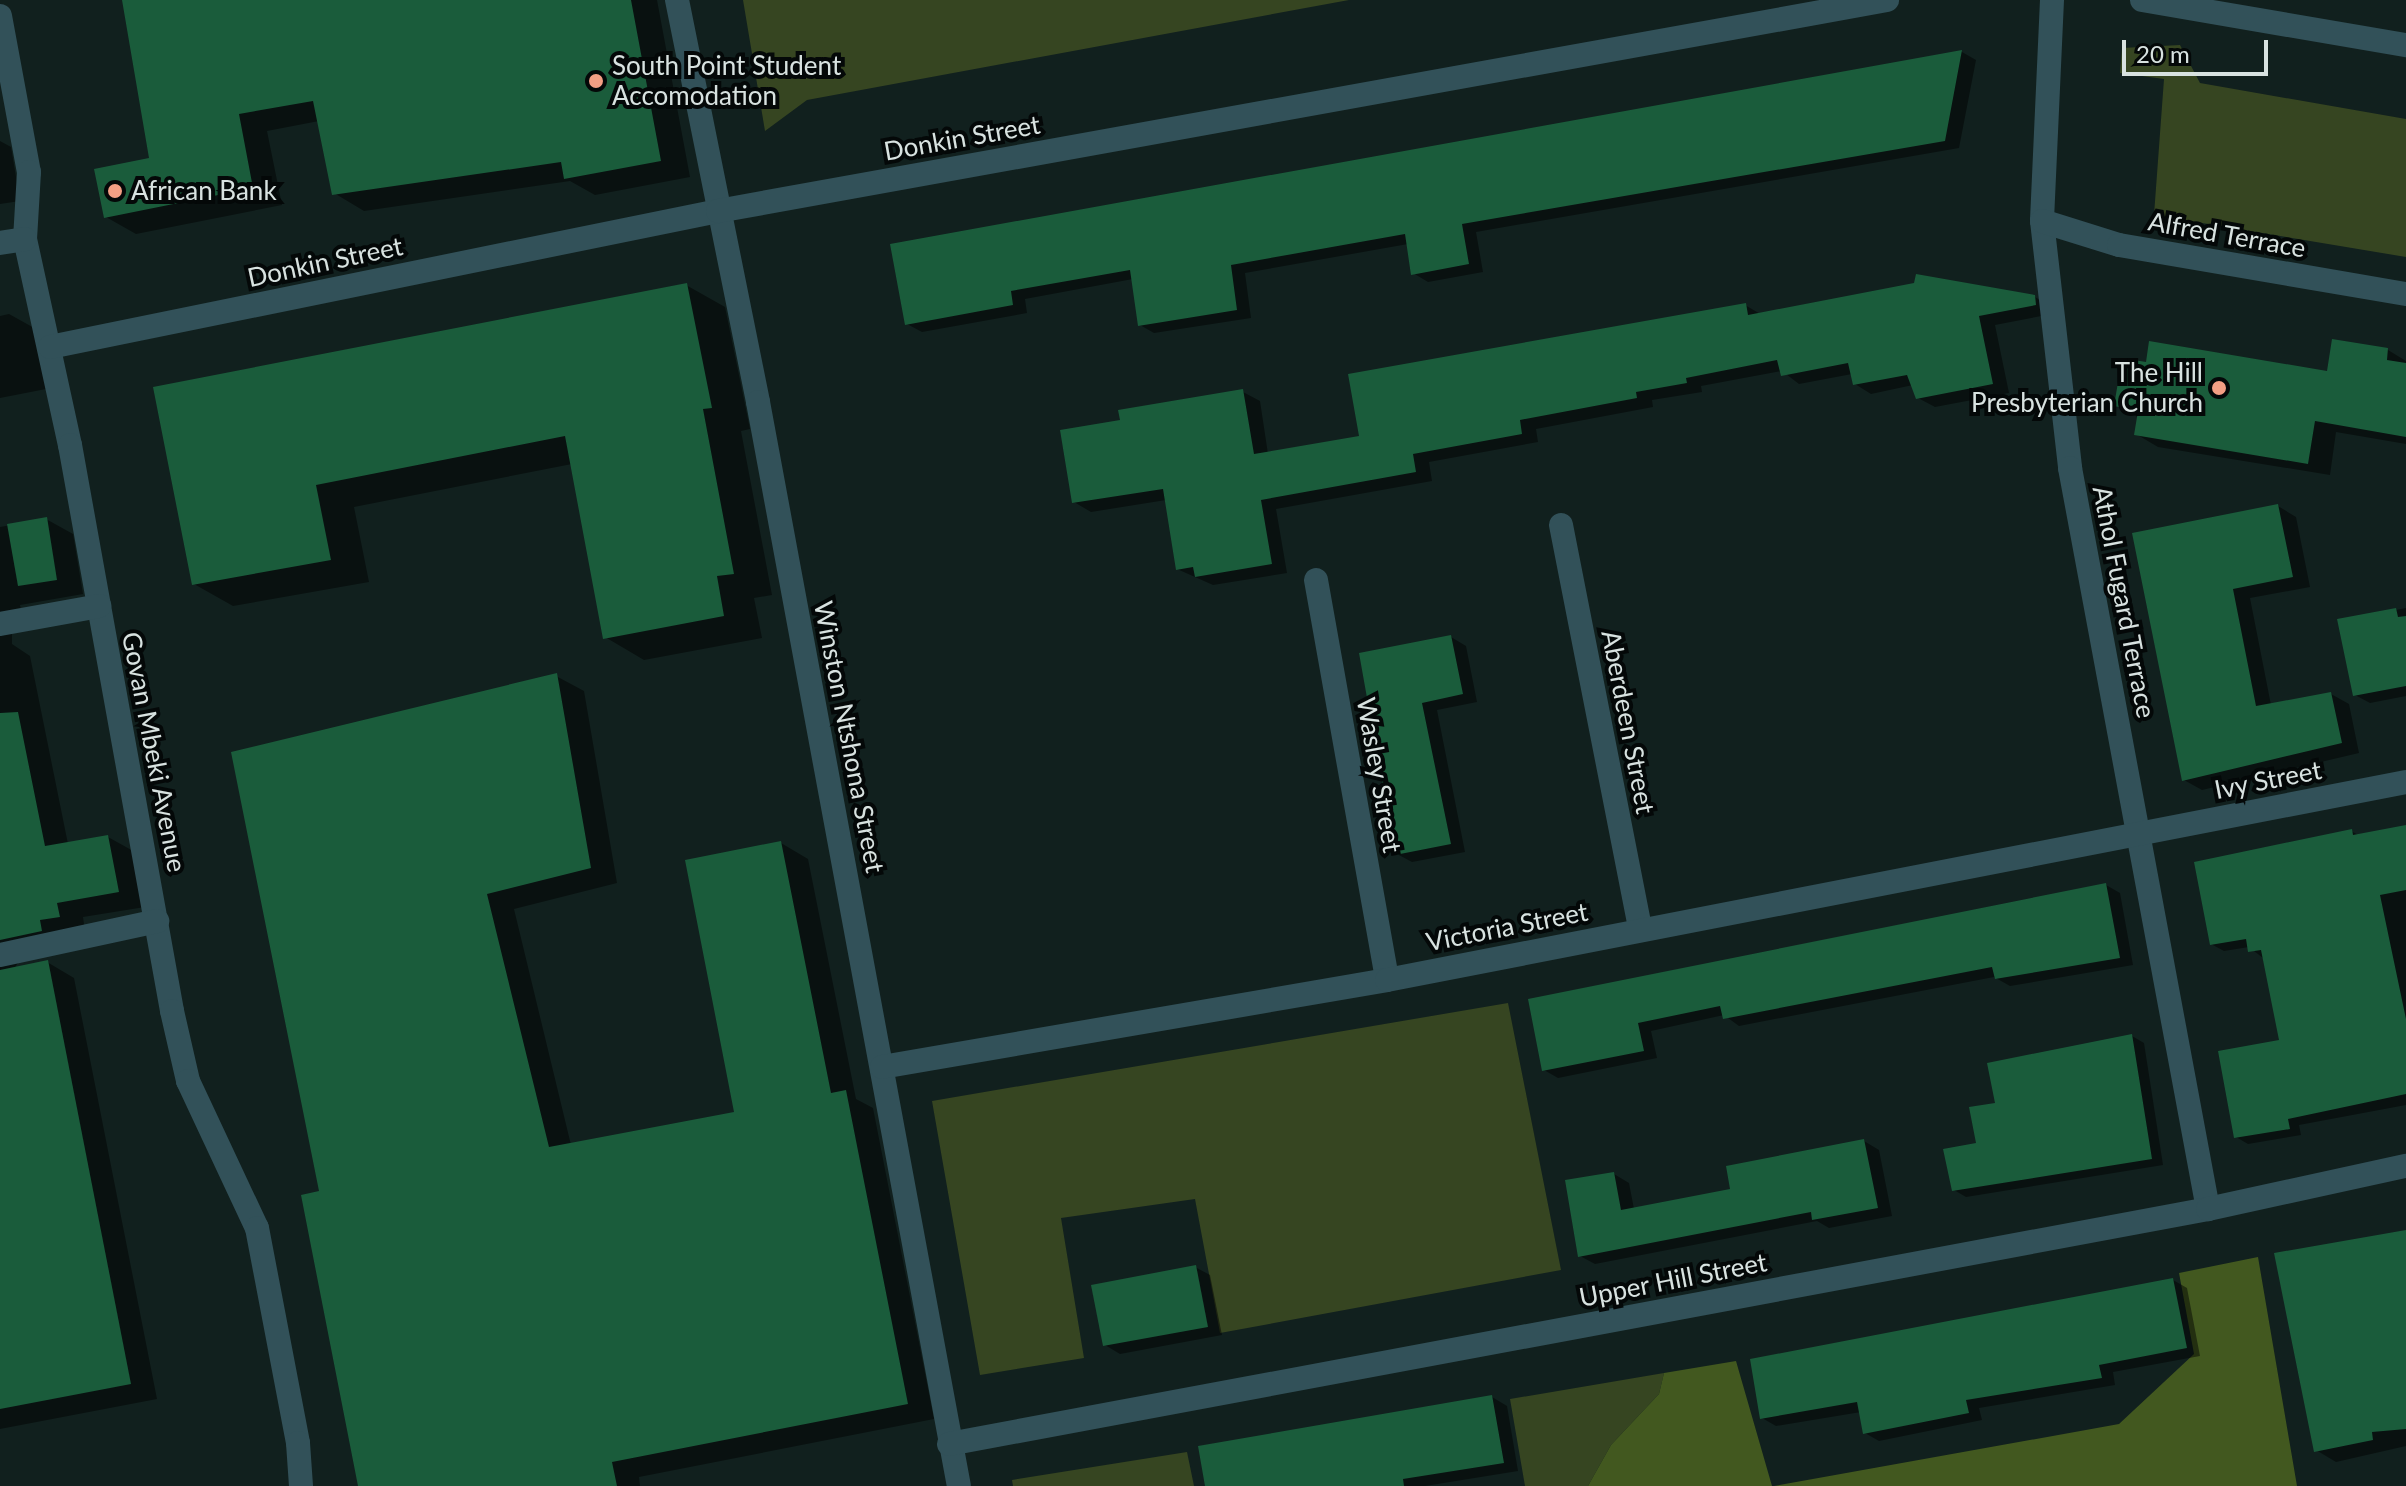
<!DOCTYPE html>
<html>
<head>
<meta charset="utf-8">
<style>
  body { margin:0 }
  #map { position:relative; width:2406px; height:1486px; overflow:hidden; background:#11201e; font-family:Lato,sans-serif }
  div>[style] { position:absolute }
  .green>* { inset:0; background:#364521 }
  .forest>* { inset:0; background:#42581f }
  .shadow>* { inset:0; background:#0007 }
  .building>* { inset:0; background:#1a5c3b }
  .minor>* { height:24px; margin:-12px; padding:0 12px; transform-origin:12px; border-radius:12px; background:#325159 }
  .dots>* { width:22px; height:22px; translate:-50% -50%; box-sizing:border-box; border:4px solid #040808; border-radius:50% }
  span { translate:-50% -50%; white-space:nowrap; text-align:center; line-height:1.15; -webkit-text-stroke:8px #040808; paint-order:stroke }
  .poi-label { font-size:26px; color:#d8e2e0 }
  .left { translate:0 -50%; text-align:left }
  .right { translate:-100% -50%; text-align:right }
  .street-label { font-size:26px; color:#d8e2e0 }
  .scale { position:absolute; left:2122px; top:40px; width:146px; height:36px; box-sizing:border-box; border:4px solid #d8e2e0; border-top:0; padding-left:10px; font-size:24px; line-height:28px; white-space:nowrap; color:#d8e2e0; -webkit-text-stroke:6px #040808; paint-order:stroke }
</style>
</head>
<body>
<div id="map">
  <div class="green">
    <div style="clip-path:polygon(743px 0,1349px 0,807px 100px,765px 131px)"></div>
    <div style="clip-path:polygon(2180px 45px,2200px 83px,2406px 119px,2406px 257px,2154px 215px,2164px 79px,2120px 73px,2122px 48px)"></div>
    <div style="clip-path:polygon(1508px 1003px,1561px 1270px,1220px 1333px,1195px 1199px,1061px 1218px,1084px 1358px,980px 1375px,932px 1101px)"></div>
    <div style="clip-path:polygon(1664px 1373px,1659px 1394px,1611px 1445px,1588px 1486px,1525px 1486px,1510px 1399px)"></div>
    <div style="clip-path:polygon(1187px 1452px,1194px 1486px,1013px 1486px,1012px 1480px)"></div>
  </div>
  <div class="forest">
    <div style="clip-path:polygon(2258px 1257px,2297px 1486px,1774px 1486px,2119px 1424px,2194px 1354px,2179px 1273px)"></div>
    <div style="clip-path:polygon(1736px 1361px,1772px 1486px,1588px 1486px,1611px 1445px,1659px 1394px,1664px 1373px)"></div>
  </div>
  <div class="shadow">
    <div style="clip-path:polygon(124px 0,657px 0,690px 177px,595px 195px,570px 181px,364px 211px,334px 193px,319px 121px,267px 131px,282px 205px,136px 234px,106px 217px,151px 160px)"></div>
    <div style="clip-path:polygon(1962px 52px,1976px 60px,1959px 148px,1476px 232px,1483px 272px,1428px 282px,1413px 273px,1408px 244px,1245px 273px,1251px 318px,1154px 333px,1140px 325px,1133px 279px,1025px 299px,1027px 313px,922px 332px,907px 324px,893px 245px)"></div>
    <div style="clip-path:polygon(0 141px,11px 147px,20px 201px,0 204px)"></div>
    <div style="clip-path:polygon(686px 285px,725px 307px,750px 429px,741px 431px,772px 595px,754px 598px,762px 638px,644px 660px,605px 637px,572px 464px,354px 507px,369px 582px,233px 606px,194px 584px,155px 389px)"></div>
    <div style="clip-path:polygon(2035px 297px,2052px 307px,2052px 314px,1995px 325px,2009px 393px,1935px 407px,1918px 398px,1913px 385px,1871px 394px,1855px 384px,1852px 374px,1799px 384px,1782px 371px,1701px 386px,1702px 392px,1652px 400px,1653px 407px,1536px 429px,1538px 442px,1429px 462px,1432px 481px,1276px 509px,1287px 573px,1213px 585px,1177px 569px,1166px 500px,1091px 512px,1074px 502px,1123px 422px,1243px 392px,1260px 401px,1268px 454px,1362px 438px,1745px 305px,1762px 315px)"></div>
    <div style="clip-path:polygon(9px 314px,36px 329px,46px 389px,0 398px,0 316px)"></div>
    <div style="clip-path:polygon(2388px 350px,2406px 361px,2406px 444px,2336px 432px,2330px 475px,2158px 447px,2136px 434px,2139px 418px,2117px 405px,2329px 373px)"></div>
    <div style="clip-path:polygon(2278px 506px,2296px 517px,2310px 587px,2250px 598px,2271px 705px,2331px 694px,2349px 704px,2359px 753px,2202px 790px,2184px 780px,2135px 535px)"></div>
    <div style="clip-path:polygon(46px 519px,73px 534px,83px 594px,20px 605px,24px 625px,12px 633px,12px 644px,30px 656px,68px 844px,108px 837px,135px 852px,145px 907px,83px 917px,85px 931px,23px 955px,14px 969px,47px 962px,74px 978px,157px 1399px,0 1429px,0 527px)"></div>
    <div style="clip-path:polygon(2406px 608px,2406px 696px,2370px 703px,2355px 695px,2340px 621px)"></div>
    <div style="clip-path:polygon(1451px 637px,1466px 646px,1477px 702px,1437px 710px,1465px 852px,1412px 862px,1397px 854px,1362px 655px)"></div>
    <div style="clip-path:polygon(556px 676px,584px 691px,617px 883px,514px 909px,571px 1145px,736px 1113px,781px 843px,808px 859px,856px 1099px,873px 1108px,934px 1419px,639px 1477px,640px 1486px,360px 1486px,321px 1193px)"></div>
    <div style="clip-path:polygon(2406px 827px,2406px 1105px,2299px 1125px,2301px 1135px,2248px 1144px,2236px 1137px,2281px 1042px,2263px 958px,2249px 947px,2224px 951px,2211px 944px,2351px 831px,2360px 836px)"></div>
    <div style="clip-path:polygon(2106px 885px,2120px 893px,2133px 965px,2010px 986px,1994px 977px,1739px 1026px,1724px 1015px,1651px 1031px,1657px 1058px,1558px 1078px,1544px 1070px,1530px 1000px)"></div>
    <div style="clip-path:polygon(2132px 1036px,2144px 1043px,2163px 1165px,1966px 1197px,1954px 1190px,1998px 1104px)"></div>
    <div style="clip-path:polygon(1864px 1141px,1879px 1150px,1892px 1216px,1829px 1228px,1817px 1221px,1595px 1264px,1580px 1256px,1614px 1174px,1629px 1183px,1634px 1209px,1733px 1191px)"></div>
    <div style="clip-path:polygon(2406px 1232px,2406px 1446px,2336px 1462px,2316px 1450px)"></div>
    <div style="clip-path:polygon(1195px 1267px,1210px 1275px,1222px 1335px,1120px 1354px,1105px 1345px)"></div>
    <div style="clip-path:polygon(2173px 1280px,2187px 1288px,2200px 1356px,2113px 1372px,2115px 1385px,1979px 1408px,1982px 1420px,1879px 1441px,1865px 1433px,1861px 1412px,1776px 1426px,1762px 1418px)"></div>
    <div style="clip-path:polygon(1492px 1397px,1507px 1406px,1518px 1471px,1425px 1486px,1207px 1486px)"></div>
  </div>
  <div class="building">
    <div style="clip-path:polygon(122px 0,631px 0,661px 161px,564px 179px,561px 162px,332px 195px,313px 101px,239px 114px,253px 188px,104px 218px,94px 169px,149px 158px)"></div>
    <div style="clip-path:polygon(1962px 50px,1945px 141px,1462px 224px,1469px 264px,1411px 275px,1405px 234px,1231px 265px,1237px 310px,1138px 326px,1130px 270px,1011px 291px,1013px 305px,905px 325px,890px 244px)"></div>
    <div style="clip-path:polygon(1916px 274px,2035px 295px,2036px 305px,1979px 316px,1993px 384px,1916px 399px,1907px 375px,1853px 385px,1848px 363px,1781px 376px,1777px 360px,1686px 378px,1687px 383px,1636px 392px,1637px 398px,1520px 420px,1522px 434px,1413px 454px,1416px 472px,1261px 500px,1272px 564px,1195px 577px,1193px 567px,1176px 570px,1163px 489px,1072px 503px,1060px 430px,1120px 420px,1118px 410px,1243px 389px,1254px 454px,1359px 436px,1348px 374px,1746px 303px,1748px 315px,1914px 283px)"></div>
    <div style="clip-path:polygon(687px 283px,712px 408px,703px 409px,734px 574px,717px 576px,724px 616px,603px 639px,565px 436px,316px 485px,331px 560px,192px 585px,153px 387px)"></div>
    <div style="clip-path:polygon(2332px 339px,2388px 348px,2387px 360px,2406px 363px,2406px 437px,2315px 421px,2308px 464px,2134px 435px,2138px 411px,2114px 406px,2122px 358px,2146px 362px,2149px 341px,2327px 371px)"></div>
    <div style="clip-path:polygon(2278px 504px,2293px 577px,2233px 589px,2256px 706px,2331px 692px,2342px 743px,2182px 781px,2132px 533px)"></div>
    <div style="clip-path:polygon(47px 517px,57px 580px,18px 586px,7px 524px)"></div>
    <div style="clip-path:polygon(2396px 608px,2398px 617px,2406px 616px,2406px 686px,2353px 696px,2337px 619px)"></div>
    <div style="clip-path:polygon(1451px 635px,1463px 694px,1422px 703px,1451px 844px,1395px 855px,1359px 653px)"></div>
    <div style="clip-path:polygon(557px 673px,591px 868px,487px 894px,549px 1147px,734px 1112px,685px 860px,781px 841px,831px 1093px,846px 1090px,908px 1404px,612px 1462px,617px 1486px,358px 1486px,301px 1195px,319px 1191px,231px 752px)"></div>
    <div style="clip-path:polygon(18px 712px,45px 846px,108px 835px,119px 892px,57px 903px,60px 917px,40px 920px,42px 931px,0 940px,0 713px)"></div>
    <div style="clip-path:polygon(2406px 825px,2406px 890px,2380px 895px,2406px 1019px,2406px 1094px,2288px 1119px,2290px 1129px,2234px 1138px,2218px 1051px,2279px 1040px,2261px 950px,2248px 952px,2246px 939px,2210px 945px,2194px 862px,2352px 829px,2353px 835px)"></div>
    <div style="clip-path:polygon(2106px 883px,2120px 958px,1995px 979px,1992px 967px,1723px 1019px,1720px 1006px,1638px 1023px,1644px 1051px,1542px 1071px,1528px 999px)"></div>
    <div style="clip-path:polygon(48px 960px,131px 1384px,0 1409px,0 970px)"></div>
    <div style="clip-path:polygon(2132px 1034px,2152px 1159px,1952px 1191px,1943px 1149px,1976px 1143px,1969px 1107px,1995px 1103px,1987px 1063px)"></div>
    <div style="clip-path:polygon(1864px 1139px,1878px 1208px,1812px 1220px,1811px 1212px,1578px 1257px,1565px 1180px,1614px 1172px,1621px 1210px,1730px 1189px,1726px 1166px)"></div>
    <div style="clip-path:polygon(2406px 1230px,2406px 1429px,2372px 1432px,2373px 1440px,2314px 1452px,2274px 1253px)"></div>
    <div style="clip-path:polygon(1196px 1265px,1208px 1327px,1103px 1346px,1091px 1285px)"></div>
    <div style="clip-path:polygon(2173px 1278px,2187px 1348px,2099px 1365px,2102px 1378px,1966px 1400px,1969px 1413px,1863px 1434px,1857px 1402px,1760px 1419px,1750px 1359px)"></div>
    <div style="clip-path:polygon(1492px 1395px,1504px 1463px,1403px 1479px,1404px 1486px,1205px 1486px,1198px 1446px)"></div>
  </div>
  <div class="minor">
    <div style="left:677px;top:0;width:410px;rotate:78.6deg"></div>
    <div style="left:758px;top:402px;width:1102px;rotate:79.5deg"></div>
    <div style="left:2052px;top:0;width:221px;rotate:92.6deg"></div>
    <div style="left:2042px;top:221px;width:249px;rotate:83.5deg"></div>
    <div style="left:2070px;top:468px;width:754px;rotate:79.45deg"></div>
    <div style="left:2142px;top:0;width:268px;rotate:9.7deg"></div>
    <div style="left:0;top:16px;width:159px;rotate:79.5deg"></div>
    <div style="left:29px;top:172px;width:67px;rotate:93.4deg"></div>
    <div style="left:25px;top:239px;width:211px;rotate:77.7deg"></div>
    <div style="left:70px;top:445px;width:575px;rotate:79.78deg"></div>
    <div style="left:172px;top:1011px;width:72px;rotate:77.1deg"></div>
    <div style="left:188px;top:1081px;width:162px;rotate:64.9deg"></div>
    <div style="left:257px;top:1228px;width:219px;rotate:79.2deg"></div>
    <div style="left:298px;top:1443px;width:43px;rotate:86deg"></div>
    <div style="left:2042px;top:221px;width:81px;rotate:17.3deg"></div>
    <div style="left:2119px;top:245px;width:291px;rotate:9.7deg"></div>
    <div style="left:0;top:243px;width:25px;rotate:-9deg"></div>
    <div style="left:50px;top:347px;width:682px;rotate:-11.51deg"></div>
    <div style="left:718px;top:211px;width:1188px;rotate:-10.23deg"></div>
    <div style="left:1561px;top:525px;width:412px;rotate:78.9deg"></div>
    <div style="left:1316px;top:580px;width:406px;rotate:79.9deg"></div>
    <div style="left:0;top:624px;width:101px;rotate:-10.3deg"></div>
    <div style="left:0;top:955px;width:161px;rotate:-12.2deg"></div>
    <div style="left:882px;top:1067px;width:512px;rotate:-9.77deg"></div>
    <div style="left:1387px;top:980px;width:1038px;rotate:-11deg"></div>
    <div style="left:949px;top:1444px;width:1281px;rotate:-10.57deg"></div>
    <div style="left:2208px;top:1209px;width:203px;rotate:-12.3deg"></div>
  </div>
  <div class="dots">
    <div style="left:596px;top:81px;background:#f39f84"></div>
    <div style="left:115px;top:191px;background:#f39f84"></div>
    <div style="left:2219px;top:388px;background:#f39f84"></div>
  </div>
  <div class="poi-label">
    <span class="left" style="left:612px;top:81px">South Point Student<br>Accomodation</span>
    <span class="left" style="left:131px;top:191px">African Bank</span>
    <span class="right" style="left:2203px;top:388px">The Hill<br>Presbyterian Church</span>
  </div>
  <div class="street-label">
    <span style="left:962px;top:138px;rotate:-10deg">Donkin Street</span>
    <span style="left:2227px;top:235px;rotate:10deg">Alfred Terrace</span>
    <span style="left:325px;top:262px;rotate:-12deg">Donkin Street</span>
    <span style="left:2124px;top:602px;rotate:79deg">Athol Fugard Terrace</span>
    <span style="left:1628px;top:722px;rotate:79deg">Aberdeen Street</span>
    <span style="left:849px;top:737px;rotate:79deg">Winston Ntshona Street</span>
    <span style="left:154px;top:752px;rotate:79deg">Govan Mbeki Avenue</span>
    <span style="left:1379px;top:775px;rotate:80deg">Wasley Street</span>
    <span style="left:2268px;top:780px;rotate:-11deg">Ivy Street</span>
    <span style="left:1507px;top:927px;rotate:-11deg">Victoria Street</span>
    <span style="left:1673px;top:1280px;rotate:-11deg">Upper Hill Street</span>
  </div>
  <div class="scale">20 m</div>
</div>
</body>
</html>
